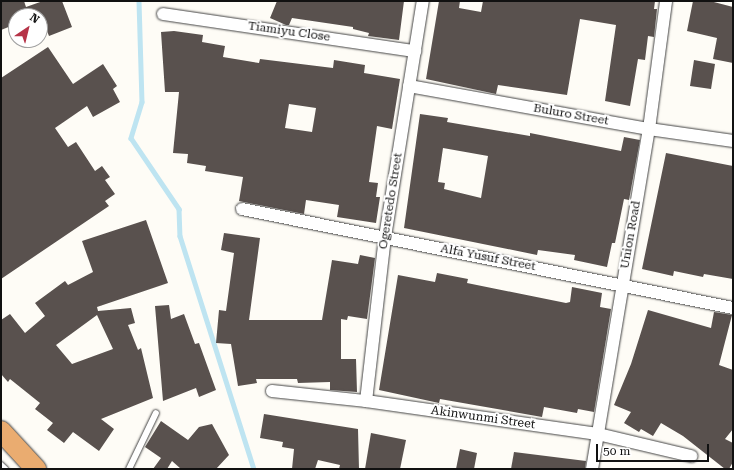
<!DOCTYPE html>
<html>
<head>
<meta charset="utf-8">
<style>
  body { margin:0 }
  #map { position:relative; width:734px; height:470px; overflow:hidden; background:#fefcf6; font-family:"Roboto Serif",serif }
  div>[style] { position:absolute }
  .stream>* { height:4.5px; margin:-2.25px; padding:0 2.25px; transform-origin:2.25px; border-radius:2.25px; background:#bee4f1 }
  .building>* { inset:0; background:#59514e }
  .roads { filter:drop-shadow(0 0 1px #444) drop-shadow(0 0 1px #444) }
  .service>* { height:6px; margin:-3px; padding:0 3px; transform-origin:3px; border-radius:3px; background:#fff }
  .minor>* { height:12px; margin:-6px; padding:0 6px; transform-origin:6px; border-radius:6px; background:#fff }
  .trunk>* { height:20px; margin:-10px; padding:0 10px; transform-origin:10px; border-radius:10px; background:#eaac70 }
  span { translate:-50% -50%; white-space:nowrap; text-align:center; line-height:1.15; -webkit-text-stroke:4px #fff; paint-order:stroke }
  .street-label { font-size:12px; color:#111 }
  .frame { position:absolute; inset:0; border:2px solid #111; pointer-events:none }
  .north { position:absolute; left:8px; top:8px; width:40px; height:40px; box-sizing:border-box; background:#fff; border:1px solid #a0a0a0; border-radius:50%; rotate:35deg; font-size:11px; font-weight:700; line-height:16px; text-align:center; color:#111 }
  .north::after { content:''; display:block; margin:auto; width:14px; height:18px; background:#b63448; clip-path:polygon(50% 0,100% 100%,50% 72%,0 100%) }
  .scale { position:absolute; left:596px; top:444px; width:113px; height:18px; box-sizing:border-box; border:2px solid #111; border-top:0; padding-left:5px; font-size:12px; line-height:14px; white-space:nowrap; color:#111; -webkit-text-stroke:3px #fff; paint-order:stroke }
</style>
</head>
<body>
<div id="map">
  <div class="stream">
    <div style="left:139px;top:1px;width:101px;rotate:88.3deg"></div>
    <div style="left:142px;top:102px;width:38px;rotate:107deg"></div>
    <div style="left:131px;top:138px;width:86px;rotate:55.9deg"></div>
    <div style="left:179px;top:209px;width:27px;rotate:88deg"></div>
    <div style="left:180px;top:236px;width:244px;rotate:72.4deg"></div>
  </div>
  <div class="building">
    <div style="clip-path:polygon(1px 1px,24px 1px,26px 7px,43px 1px,62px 1px,72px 27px,49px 36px,41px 16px,16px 16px,16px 24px,1px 30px)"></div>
    <div style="clip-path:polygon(277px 1px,404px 1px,399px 40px,368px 36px,369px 33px,353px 29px,353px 27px,292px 18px,289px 25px,286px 25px,270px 18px)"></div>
    <div style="clip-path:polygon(439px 1px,460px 1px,459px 8px,481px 12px,483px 1px,655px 1px,654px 9px,657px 9px,654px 37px,648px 36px,645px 60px,638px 59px,630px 106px,605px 101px,616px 25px,580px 19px,567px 95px,498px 85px,496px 94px,426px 79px)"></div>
    <div style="clip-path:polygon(693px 1px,710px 1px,733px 7px,733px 63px,713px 59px,717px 38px,687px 31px)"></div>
    <div style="clip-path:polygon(evenodd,174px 31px,203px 35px,202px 42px,225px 46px,223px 57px,259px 63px,260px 59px,333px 68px,334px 60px,365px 65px,364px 73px,400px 79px,392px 129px,377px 126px,369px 182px,378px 183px,376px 197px,380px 197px,376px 223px,337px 217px,339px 205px,306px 200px,304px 214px,239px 201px,243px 177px,205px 171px,206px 166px,187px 163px,188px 154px,173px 153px,179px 92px,165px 92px,161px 32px,174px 31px,289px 104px,316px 108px,312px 132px,285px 128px,289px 104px)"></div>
    <div style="clip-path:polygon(48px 47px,73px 84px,103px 64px,117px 86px,113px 89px,120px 102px,93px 117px,87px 106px,55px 128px,68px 147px,76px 142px,95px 171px,102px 166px,110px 177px,105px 180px,115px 194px,105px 201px,109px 206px,1px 279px,1px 78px)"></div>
    <div style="clip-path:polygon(694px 60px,715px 64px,711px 89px,690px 86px)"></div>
    <div style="clip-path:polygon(evenodd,420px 114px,448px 118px,447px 122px,530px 136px,530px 133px,621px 151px,624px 137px,640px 140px,629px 200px,624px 199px,615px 243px,612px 243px,607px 267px,574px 260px,575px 255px,538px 250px,537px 255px,404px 228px,420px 114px,443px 148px,488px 156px,481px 198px,444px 189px,445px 183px,438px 182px,443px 148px)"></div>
    <div style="clip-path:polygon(666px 153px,733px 166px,733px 279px,704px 274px,703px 277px,674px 271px,673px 276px,642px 269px)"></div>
    <div style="clip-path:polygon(evenodd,146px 220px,168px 283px,97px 307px,98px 311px,131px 308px,135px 323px,128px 325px,138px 350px,141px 348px,153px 398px,101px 419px,114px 429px,99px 451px,73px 432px,64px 443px,47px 430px,53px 423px,35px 409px,40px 403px,10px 379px,8px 382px,1px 374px,1px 320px,10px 314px,25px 333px,45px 316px,35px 303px,65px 281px,68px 285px,93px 272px,82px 241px,146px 220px,97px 315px,113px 349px,72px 364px,56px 345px,97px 315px)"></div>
    <div style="clip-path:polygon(224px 233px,260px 238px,249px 320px,322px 320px,332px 260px,358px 264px,360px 255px,375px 258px,367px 319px,348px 316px,347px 320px,341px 319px,341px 359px,356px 359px,357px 392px,330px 390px,330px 382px,298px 383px,297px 379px,256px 379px,257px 383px,238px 386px,231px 344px,216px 343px,219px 310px,226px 311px,234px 253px,221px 250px)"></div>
    <div style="clip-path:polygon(437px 273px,468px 279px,467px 283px,566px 303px,570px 302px,572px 287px,602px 293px,600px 307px,611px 309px,594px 412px,578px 409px,577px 413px,544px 407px,542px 417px,440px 399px,439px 403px,379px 390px,398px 275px,435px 282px)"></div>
    <div style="clip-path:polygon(169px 305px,171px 319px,184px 314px,195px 344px,199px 343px,216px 390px,199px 397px,196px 388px,163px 401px,155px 306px)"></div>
    <div style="clip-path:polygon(648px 310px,711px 328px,714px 312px,732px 315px,719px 365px,733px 370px,733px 429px,725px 439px,733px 443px,733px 462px,729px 469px,725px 469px,683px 436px,661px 423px,653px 436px,641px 429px,639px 432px,624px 423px,631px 412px,614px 405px,631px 364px)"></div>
    <div style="clip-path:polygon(264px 414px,358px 429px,359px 469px,339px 469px,340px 465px,318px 460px,315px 469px,292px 469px,294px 449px,282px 447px,283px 442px,260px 438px)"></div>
    <div style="clip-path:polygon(161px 421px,188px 440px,199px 427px,212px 424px,229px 455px,216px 469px,181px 469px,172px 461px,167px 469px,153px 469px,161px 458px,145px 447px)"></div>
    <div style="clip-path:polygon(371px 433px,406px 440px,400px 469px,365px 469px)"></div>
    <div style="clip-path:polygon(460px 449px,477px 453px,474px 469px,456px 469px)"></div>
    <div style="clip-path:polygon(514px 452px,586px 461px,585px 469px,511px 469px)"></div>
  </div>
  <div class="roads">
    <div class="service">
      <div style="left:1px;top:465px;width:6px;rotate:45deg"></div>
      <div style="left:129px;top:469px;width:62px;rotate:-64.3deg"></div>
    </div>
    <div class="minor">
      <div style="left:163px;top:14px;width:255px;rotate:8.4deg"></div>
      <div style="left:409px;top:86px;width:244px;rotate:10.2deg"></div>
      <div style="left:649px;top:129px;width:85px;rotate:8.1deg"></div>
      <div style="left:242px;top:209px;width:501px;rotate:11.4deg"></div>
      <div style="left:272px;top:391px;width:95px;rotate:6.1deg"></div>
      <div style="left:366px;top:401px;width:234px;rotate:8.1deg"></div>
      <div style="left:598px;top:434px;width:96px;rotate:13.3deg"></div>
      <div style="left:366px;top:401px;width:165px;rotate:-83.4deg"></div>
      <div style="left:385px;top:237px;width:239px;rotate:-80.9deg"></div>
      <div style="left:592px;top:469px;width:345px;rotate:-80.5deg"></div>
      <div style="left:649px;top:129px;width:129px;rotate:-82.4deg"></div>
    </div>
    <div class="trunk">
      <div style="left:1px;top:431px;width:52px;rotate:47.4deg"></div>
    </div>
  </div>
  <div class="street-label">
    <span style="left:289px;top:32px;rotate:8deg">Tiamiyu Close</span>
    <span style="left:571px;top:115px;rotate:10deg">Buluro Street</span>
    <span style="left:391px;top:201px;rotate:-81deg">Ogeretedo Street</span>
    <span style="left:631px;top:235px;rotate:-80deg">Union Road</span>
    <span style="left:488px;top:258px;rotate:11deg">Alfa Yusuf Street</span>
    <span style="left:483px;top:418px;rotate:8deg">Akinwunmi Street</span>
  </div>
  <div class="frame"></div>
  <div class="north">N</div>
  <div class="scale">50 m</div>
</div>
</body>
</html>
